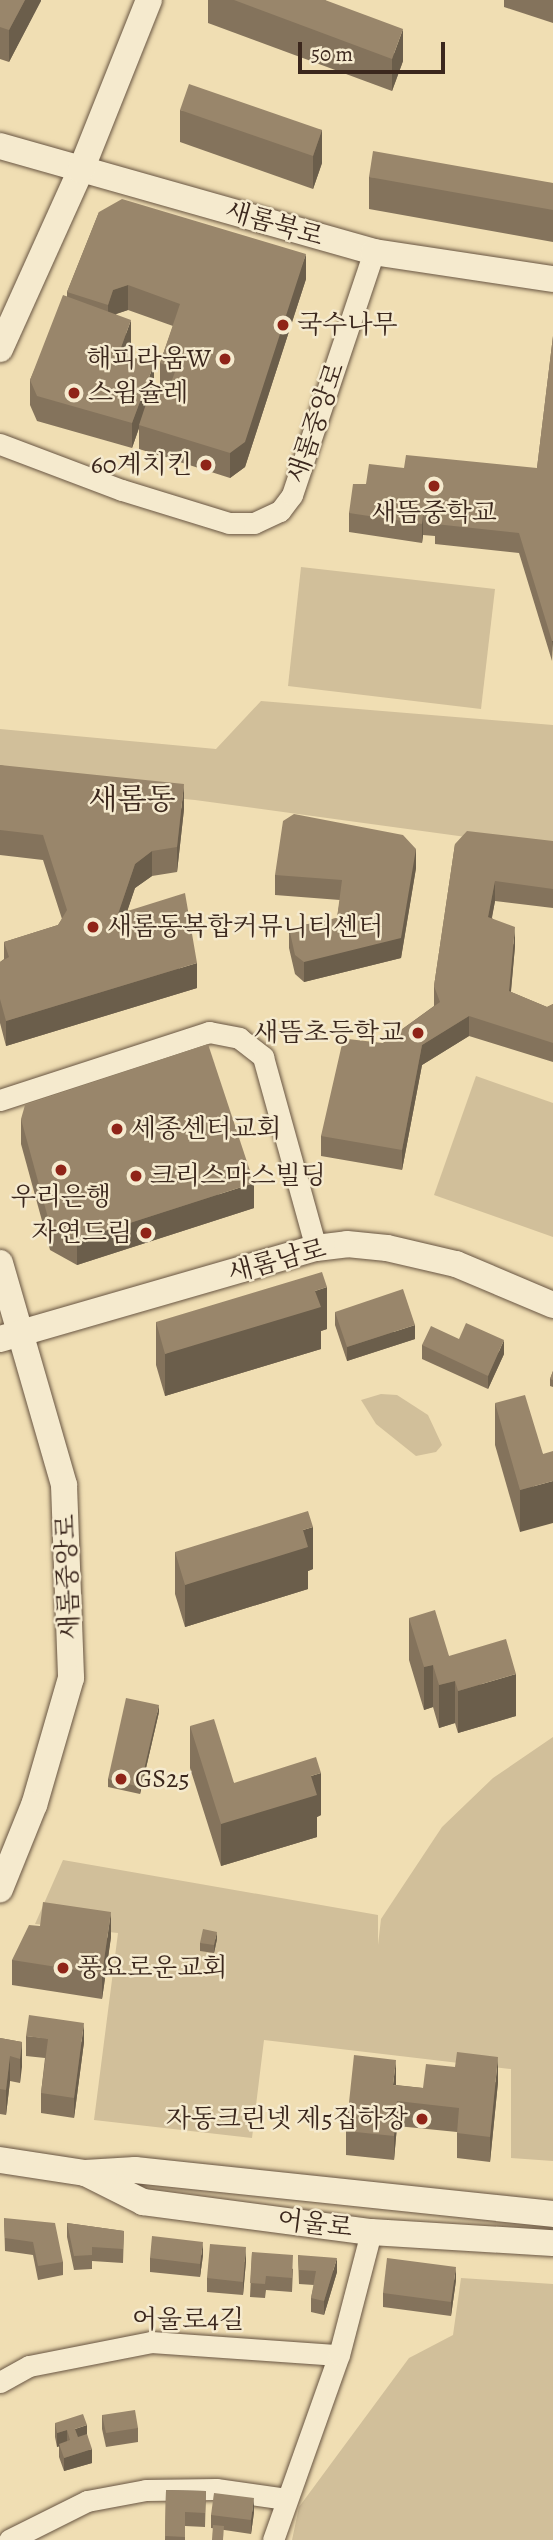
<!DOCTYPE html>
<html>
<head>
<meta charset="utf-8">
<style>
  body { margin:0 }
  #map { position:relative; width:553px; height:2540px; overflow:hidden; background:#f0deb3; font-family:Alegreya,"Noto Serif KR",serif }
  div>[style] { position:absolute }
  .green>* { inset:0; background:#d1bf9a }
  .roads { filter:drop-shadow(0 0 2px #685542) drop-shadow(0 0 2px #685542) }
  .minor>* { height:21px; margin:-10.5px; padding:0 10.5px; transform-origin:10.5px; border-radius:10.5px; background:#f5eace }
  .tertiary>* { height:26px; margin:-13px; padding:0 13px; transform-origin:13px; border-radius:13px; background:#f5eace }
  .wall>* { inset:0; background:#84735c }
  .shaded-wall>* { inset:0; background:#6b5e4b }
  .building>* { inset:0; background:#99866b }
  .dots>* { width:19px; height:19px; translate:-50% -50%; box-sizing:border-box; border:4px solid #f5eace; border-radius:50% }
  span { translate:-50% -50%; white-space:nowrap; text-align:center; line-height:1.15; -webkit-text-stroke:5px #f5eace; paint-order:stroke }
  .street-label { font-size:26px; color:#3b271d }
  .poi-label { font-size:26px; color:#3b271d }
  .left { translate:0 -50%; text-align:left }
  .right { translate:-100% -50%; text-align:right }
  .quarter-label { font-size:30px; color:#3b271d }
  .scale { position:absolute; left:298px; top:42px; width:147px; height:32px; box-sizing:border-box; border:4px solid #3b271d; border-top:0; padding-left:9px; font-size:21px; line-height:24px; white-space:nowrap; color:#3b271d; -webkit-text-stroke:5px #f5eace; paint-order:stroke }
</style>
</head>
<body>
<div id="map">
  <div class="green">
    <div style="clip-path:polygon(301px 567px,495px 589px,481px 709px,288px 686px)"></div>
    <div style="clip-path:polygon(261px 701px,553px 725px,553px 849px,195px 800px,0 782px,0 729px,216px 749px)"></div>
    <div style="clip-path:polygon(476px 1076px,553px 1103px,553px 1237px,434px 1195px)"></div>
    <div style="clip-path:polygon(381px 1394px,397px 1395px,428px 1415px,442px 1445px,436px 1452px,416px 1456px,376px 1424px,361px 1400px)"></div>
    <div style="clip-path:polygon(553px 1737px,553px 2161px,511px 2158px,511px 2069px,264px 2040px,252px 2138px,94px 2120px,118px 1933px,35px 1924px,63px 1860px,378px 1915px,378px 1945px,381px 1919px,442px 1827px,493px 1778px)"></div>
    <div style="clip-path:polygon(461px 2278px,553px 2284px,553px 2540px,292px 2540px,299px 2507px,409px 2358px,453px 2335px)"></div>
  </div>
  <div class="roads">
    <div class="minor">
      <div style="left:0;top:444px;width:130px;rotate:20.7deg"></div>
      <div style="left:122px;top:490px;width:112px;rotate:17.1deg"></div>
      <div style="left:229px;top:523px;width:25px"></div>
      <div style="left:254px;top:523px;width:29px;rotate:-25deg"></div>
      <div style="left:280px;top:511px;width:20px;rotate:-53deg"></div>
      <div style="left:292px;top:495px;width:256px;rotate:-71.4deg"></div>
      <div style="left:0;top:1100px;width:220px;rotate:-18deg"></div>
      <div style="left:209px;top:1032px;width:31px;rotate:11deg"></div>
      <div style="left:239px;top:1038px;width:31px;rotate:38deg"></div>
      <div style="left:263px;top:1057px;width:198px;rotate:74.5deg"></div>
      <div style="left:0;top:2382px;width:33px;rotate:-29deg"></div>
      <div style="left:29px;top:2366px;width:124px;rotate:-11.1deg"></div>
      <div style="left:151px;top:2342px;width:188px;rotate:4deg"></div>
      <div style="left:9px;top:2540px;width:87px;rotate:-26.6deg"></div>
      <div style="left:87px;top:2501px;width:60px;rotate:-10.6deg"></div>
      <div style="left:146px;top:2490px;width:70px;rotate:-0.8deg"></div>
      <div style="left:216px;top:2489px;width:71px;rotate:8.1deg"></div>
      <div style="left:273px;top:2540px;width:196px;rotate:-70.4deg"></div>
      <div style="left:339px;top:2355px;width:127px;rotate:-75.4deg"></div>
    </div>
    <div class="tertiary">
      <div style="left:0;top:146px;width:389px;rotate:15.8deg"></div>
      <div style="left:374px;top:252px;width:181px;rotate:8.6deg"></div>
      <div style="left:0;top:349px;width:196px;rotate:-65.7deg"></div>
      <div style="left:81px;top:170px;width:183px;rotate:-68.2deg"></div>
      <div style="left:0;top:1263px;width:231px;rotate:73.9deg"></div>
      <div style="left:64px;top:1485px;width:193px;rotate:87.9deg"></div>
      <div style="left:71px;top:1678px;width:132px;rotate:106.2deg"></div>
      <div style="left:34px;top:1805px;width:91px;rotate:112deg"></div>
      <div style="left:0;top:1339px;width:329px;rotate:-16.1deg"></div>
      <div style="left:316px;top:1248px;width:31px;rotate:-7deg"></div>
      <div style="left:347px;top:1244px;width:40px;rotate:5.7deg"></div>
      <div style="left:387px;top:1248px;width:71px;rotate:13.1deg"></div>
      <div style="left:456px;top:1264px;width:105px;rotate:22.9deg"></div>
      <div style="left:0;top:2160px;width:86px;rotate:8.7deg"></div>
      <div style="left:85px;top:2173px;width:50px;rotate:-3.4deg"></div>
      <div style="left:135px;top:2170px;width:420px;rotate:6deg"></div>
      <div style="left:87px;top:2174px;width:63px;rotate:26.6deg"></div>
      <div style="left:143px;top:2202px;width:230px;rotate:7.5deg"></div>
      <div style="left:371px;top:2232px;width:182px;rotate:3.5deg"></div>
    </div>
  </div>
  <div class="wall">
    <div style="clip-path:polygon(0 0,41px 0,9px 62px,0 59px)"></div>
    <div style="clip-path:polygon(208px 0,325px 0,403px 61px,392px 91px,208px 23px)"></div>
    <div style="clip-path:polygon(504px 0,553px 0,553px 23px,504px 7px)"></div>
    <div style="clip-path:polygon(180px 110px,322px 130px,322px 163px,313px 189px,180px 142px)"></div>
    <div style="clip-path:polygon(369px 177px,553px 183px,553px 242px,369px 209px)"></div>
    <div style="clip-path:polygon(evenodd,99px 212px,306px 279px,245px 467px,230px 478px,139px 449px,139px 428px,132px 448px,37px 421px,30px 405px,30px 380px,67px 296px,67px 292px,99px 212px,128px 310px,173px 326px,160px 363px,160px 388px,169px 391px,167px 394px,154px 390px,127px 356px,131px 345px,116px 314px,128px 310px)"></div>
    <div style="clip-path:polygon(553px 336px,552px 661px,519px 553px,435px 544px,435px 536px,423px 535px,422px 543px,349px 532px,349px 513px,366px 484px,404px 468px,537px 468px)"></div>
    <div style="clip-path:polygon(0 765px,184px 809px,177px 872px,152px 876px,135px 888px,127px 911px,197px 988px,6px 1046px,0 1023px,0 962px,4px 959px,4px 942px,58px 925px,62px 919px,43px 860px,0 855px)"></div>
    <div style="clip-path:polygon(553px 841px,553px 908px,495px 901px,492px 918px,515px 946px,511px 992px,547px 1007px,553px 1004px,553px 1062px,469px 1036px,422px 1065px,402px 1170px,321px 1156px,321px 1136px,383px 1043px,434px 1006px,434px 986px,455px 844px)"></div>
    <div style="clip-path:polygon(416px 868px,401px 958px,304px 982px,295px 974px,289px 948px,289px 928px,337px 918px,340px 900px,275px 895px,275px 875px)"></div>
    <div style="clip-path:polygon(21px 1119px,254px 1208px,77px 1265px,50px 1250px,21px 1144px)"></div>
    <div style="clip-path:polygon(335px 1312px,415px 1339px,347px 1361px,335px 1325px)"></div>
    <div style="clip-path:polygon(156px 1322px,327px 1329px,321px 1331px,321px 1349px,165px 1396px,156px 1365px)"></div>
    <div style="clip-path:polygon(459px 1339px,504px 1354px,488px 1389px,422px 1359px,422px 1345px)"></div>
    <div style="clip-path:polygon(553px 1371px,553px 1387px,550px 1386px,550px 1379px)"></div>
    <div style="clip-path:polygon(495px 1403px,543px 1454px,520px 1532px,495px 1445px)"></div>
    <div style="clip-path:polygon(175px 1552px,313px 1569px,308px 1571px,308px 1589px,185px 1627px,175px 1594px)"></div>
    <div style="clip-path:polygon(409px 1618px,449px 1656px,516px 1716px,458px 1733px,455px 1723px,439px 1728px,433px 1707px,424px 1710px,409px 1660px)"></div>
    <div style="clip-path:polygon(159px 1712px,140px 1794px,108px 1787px,108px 1779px)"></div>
    <div style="clip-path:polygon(190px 1726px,234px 1783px,321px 1815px,317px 1817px,317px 1837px,221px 1866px,190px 1768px)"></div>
    <div style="clip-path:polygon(111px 1937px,102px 1999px,12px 1985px,12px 1960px)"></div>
    <div style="clip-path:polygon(217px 1939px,214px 1953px,200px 1951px,200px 1943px)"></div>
    <div style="clip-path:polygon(26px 2036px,84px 2042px,74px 2118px,41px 2113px,41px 2093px,45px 2058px,26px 2056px)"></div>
    <div style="clip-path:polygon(0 2038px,22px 2042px,20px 2083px,10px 2081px,6px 2115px,0 2114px)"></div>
    <div style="clip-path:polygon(498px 2082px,490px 2162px,457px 2158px,457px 2132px,397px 2126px,394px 2160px,346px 2155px,346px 2131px,396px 2085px,423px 2088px)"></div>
    <div style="clip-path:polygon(4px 2218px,63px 2262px,63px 2275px,38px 2280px,33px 2255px,5px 2251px)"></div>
    <div style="clip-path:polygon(67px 2223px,124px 2231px,123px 2263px,92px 2261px,92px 2269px,74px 2270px,67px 2237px)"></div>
    <div style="clip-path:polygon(252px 2252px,293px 2269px,292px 2292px,266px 2290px,265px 2298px,250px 2297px)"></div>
    <div style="clip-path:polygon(203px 2255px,200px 2277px,150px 2272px,150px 2258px)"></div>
    <div style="clip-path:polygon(298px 2255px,337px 2272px,324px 2315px,311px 2312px,311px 2298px,314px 2285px,299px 2284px)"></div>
    <div style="clip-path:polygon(246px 2261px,243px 2295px,207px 2292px,207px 2278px)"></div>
    <div style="clip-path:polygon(456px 2280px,451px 2316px,383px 2307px,383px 2293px)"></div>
    <div style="clip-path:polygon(102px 2415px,138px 2428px,138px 2442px,106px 2447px,102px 2429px)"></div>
    <div style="clip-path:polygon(55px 2423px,87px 2435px,92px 2463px,64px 2471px,59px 2457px,59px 2446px,57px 2447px,55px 2437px)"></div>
    <div style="clip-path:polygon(166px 2490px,206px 2491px,205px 2527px,185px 2526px,185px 2540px,165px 2540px)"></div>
    <div style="clip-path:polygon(254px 2512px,251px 2534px,211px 2528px,211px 2515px)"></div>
  </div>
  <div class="shaded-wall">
    <div style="clip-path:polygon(25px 0,41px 0,41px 1px,9px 62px,9px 30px)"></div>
    <div style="clip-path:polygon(403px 29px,403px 61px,392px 91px,392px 59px)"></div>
    <div style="clip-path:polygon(322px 130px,322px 163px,313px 189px,313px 156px)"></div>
    <div style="clip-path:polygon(306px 254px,306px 279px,245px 467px,230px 478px,230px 453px)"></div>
    <div style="clip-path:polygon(128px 285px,128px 310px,113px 315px,108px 330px,108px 305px,113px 290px)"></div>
    <div style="clip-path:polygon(131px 320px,131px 345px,119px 378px,119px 353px)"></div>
    <div style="clip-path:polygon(154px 364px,154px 389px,141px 425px,139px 425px,139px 428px,132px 448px,132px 423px)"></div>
    <div style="clip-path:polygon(423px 515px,423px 535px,422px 543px,422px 524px)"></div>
    <div style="clip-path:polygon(552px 641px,553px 641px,552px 661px)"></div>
    <div style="clip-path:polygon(184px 784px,184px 809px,177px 872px,177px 847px)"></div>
    <div style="clip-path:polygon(416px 849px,416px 868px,401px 958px,304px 982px,304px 962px)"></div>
    <div style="clip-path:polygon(152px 851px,152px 876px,135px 888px,118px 939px,118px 914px,135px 864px)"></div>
    <div style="clip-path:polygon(495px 881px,495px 901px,488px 936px,488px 917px)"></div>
    <div style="clip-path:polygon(515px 927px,515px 946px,509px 1011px,509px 991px)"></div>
    <div style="clip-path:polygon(197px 963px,197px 988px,6px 1046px,6px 1021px)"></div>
    <div style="clip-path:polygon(469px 1016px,469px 1036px,422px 1065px,402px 1170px,402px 1150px,422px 1045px)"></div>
    <div style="clip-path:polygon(254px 1183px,254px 1208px,77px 1265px,77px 1240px)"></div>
    <div style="clip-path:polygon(327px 1287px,327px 1329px,321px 1331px,321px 1349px,165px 1396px,165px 1354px,315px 1291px)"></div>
    <div style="clip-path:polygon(415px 1325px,415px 1339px,347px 1361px,347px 1347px)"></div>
    <div style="clip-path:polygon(504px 1340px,504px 1354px,488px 1389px,488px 1376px)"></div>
    <div style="clip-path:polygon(553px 1481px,553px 1523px,520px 1532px,520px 1490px)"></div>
    <div style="clip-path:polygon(313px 1527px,313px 1569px,308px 1571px,308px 1589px,185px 1627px,185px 1585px,303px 1530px)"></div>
    <div style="clip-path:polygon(433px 1665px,433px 1707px,424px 1710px,424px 1667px)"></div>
    <div style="clip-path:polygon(516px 1674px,516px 1716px,458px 1733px,458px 1691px)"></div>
    <div style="clip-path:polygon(455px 1681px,455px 1723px,439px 1728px,439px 1685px)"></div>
    <div style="clip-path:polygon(159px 1705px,159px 1712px,140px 1794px,140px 1787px)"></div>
    <div style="clip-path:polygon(321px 1773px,321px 1815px,317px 1817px,317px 1837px,221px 1866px,221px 1824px,311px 1776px)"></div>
    <div style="clip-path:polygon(111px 1912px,111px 1937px,102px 1999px,102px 1974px)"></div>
    <div style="clip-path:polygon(217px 1932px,217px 1939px,214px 1953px,214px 1945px)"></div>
    <div style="clip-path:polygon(84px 2023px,84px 2042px,74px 2118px,74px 2098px)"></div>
    <div style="clip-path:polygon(22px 2042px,22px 2067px,20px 2083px,20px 2059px)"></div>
    <div style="clip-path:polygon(10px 2056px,10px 2081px,6px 2115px,6px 2090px)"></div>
    <div style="clip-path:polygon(498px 2057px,498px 2082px,490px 2162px,490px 2137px)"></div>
    <div style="clip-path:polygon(396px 2060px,396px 2085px,393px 2085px)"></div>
    <div style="clip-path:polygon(397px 2101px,397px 2126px,394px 2160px,394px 2136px)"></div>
    <div style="clip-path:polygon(203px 2242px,203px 2255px,200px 2277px,200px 2264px)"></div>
    <div style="clip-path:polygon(246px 2247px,246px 2261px,243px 2295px,243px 2282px)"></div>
    <div style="clip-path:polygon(337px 2258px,337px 2272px,324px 2315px,324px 2301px)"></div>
    <div style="clip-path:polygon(456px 2267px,456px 2280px,451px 2316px,451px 2302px)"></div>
    <div style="clip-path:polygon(87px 2425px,87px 2439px,75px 2442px,75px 2429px)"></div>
    <div style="clip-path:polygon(67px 2430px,67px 2444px,57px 2447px,57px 2433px)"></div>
    <div style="clip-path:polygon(92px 2449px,92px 2463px,64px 2471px,64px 2458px)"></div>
    <div style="clip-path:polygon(254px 2498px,254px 2512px,251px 2534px,251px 2520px)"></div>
  </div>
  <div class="building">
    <div style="clip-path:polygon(0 0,25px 0,9px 30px,0 27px)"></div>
    <div style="clip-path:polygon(234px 0,325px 0,403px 29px,392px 59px)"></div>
    <div style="clip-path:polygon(189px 84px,322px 130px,313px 156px,180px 110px)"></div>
    <div style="clip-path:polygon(373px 151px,553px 183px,553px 210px,369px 177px)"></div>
    <div style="clip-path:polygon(122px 199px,306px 254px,245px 442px,230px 453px,139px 425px,151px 389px,167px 394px,176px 369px,160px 363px,180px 304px,128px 285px,113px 290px,108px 305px,67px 292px,99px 212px)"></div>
    <div style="clip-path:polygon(63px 295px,131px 320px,119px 353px,154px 364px,132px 423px,37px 396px,30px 380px)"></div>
    <div style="clip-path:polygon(553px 336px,553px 641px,552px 641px,519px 533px,435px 524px,437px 516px,423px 515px,422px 524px,349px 513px,353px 484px,366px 484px,369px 464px,404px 468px,406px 455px,537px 468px)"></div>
    <div style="clip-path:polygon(0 765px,184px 784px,177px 847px,152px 851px,135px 864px,118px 914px,185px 893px,197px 963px,6px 1021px,0 999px,0 962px,9px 957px,4px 942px,58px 925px,67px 910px,43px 835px,0 830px)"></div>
    <div style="clip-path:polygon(294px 814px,403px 835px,416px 849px,401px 938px,304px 962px,295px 955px,289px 928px,337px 918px,342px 880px,275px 875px,283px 821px)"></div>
    <div style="clip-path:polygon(467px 831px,553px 841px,553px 889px,495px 881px,488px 917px,515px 927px,509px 991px,547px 1007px,553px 1004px,553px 1043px,469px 1016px,422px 1045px,402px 1150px,321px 1136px,342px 1044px,348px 1039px,383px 1043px,440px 1002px,434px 986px,455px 844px)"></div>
    <div style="clip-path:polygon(208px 1044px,254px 1183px,77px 1240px,50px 1225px,21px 1119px,25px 1105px)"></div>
    <div style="clip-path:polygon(322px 1272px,327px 1287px,315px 1291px,321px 1307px,165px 1354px,156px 1322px)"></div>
    <div style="clip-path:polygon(403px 1289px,415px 1325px,347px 1347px,335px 1312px)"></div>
    <div style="clip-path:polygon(466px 1323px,504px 1340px,488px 1376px,422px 1345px,431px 1326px,459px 1339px)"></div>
    <div style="clip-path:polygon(553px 1371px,553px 1380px,550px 1379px)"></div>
    <div style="clip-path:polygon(525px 1395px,543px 1454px,553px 1451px,553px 1481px,520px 1490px,495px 1403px)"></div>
    <div style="clip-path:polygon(308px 1511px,313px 1527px,303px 1530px,308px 1547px,185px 1585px,175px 1552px)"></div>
    <div style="clip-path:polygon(435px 1610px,449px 1656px,506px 1639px,516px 1674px,458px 1691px,455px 1681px,439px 1685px,433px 1665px,424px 1667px,409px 1618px)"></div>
    <div style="clip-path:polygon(126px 1698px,159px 1705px,140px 1787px,108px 1779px)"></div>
    <div style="clip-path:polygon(214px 1719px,234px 1783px,316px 1757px,321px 1773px,311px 1776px,317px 1795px,221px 1824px,190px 1726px)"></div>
    <div style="clip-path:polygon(43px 1902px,111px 1912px,102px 1974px,12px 1960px,29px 1925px,40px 1926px)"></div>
    <div style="clip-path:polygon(203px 1929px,217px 1932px,214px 1945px,200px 1943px)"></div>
    <div style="clip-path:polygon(29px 2015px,84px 2023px,74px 2098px,41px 2093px,48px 2039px,26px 2036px)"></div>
    <div style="clip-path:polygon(0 2038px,22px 2042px,20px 2059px,10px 2056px,6px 2090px,0 2089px)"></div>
    <div style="clip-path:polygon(457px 2052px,498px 2057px,490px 2137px,457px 2133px,459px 2108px,397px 2101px,394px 2136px,346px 2131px,354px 2055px,396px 2060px,393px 2085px,423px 2088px,426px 2064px,455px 2067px)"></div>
    <div style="clip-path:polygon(4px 2218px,55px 2223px,63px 2262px,38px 2266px,33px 2242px,5px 2238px)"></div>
    <div style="clip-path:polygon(67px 2223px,124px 2231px,123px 2249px,92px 2247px,92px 2255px,74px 2256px)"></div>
    <div style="clip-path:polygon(152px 2236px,203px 2242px,200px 2264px,150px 2258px)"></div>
    <div style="clip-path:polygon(210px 2244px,246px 2247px,243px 2282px,207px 2278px)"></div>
    <div style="clip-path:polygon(252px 2252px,293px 2255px,292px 2278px,266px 2276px,265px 2284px,250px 2283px)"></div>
    <div style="clip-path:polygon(298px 2255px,337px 2258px,324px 2301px,311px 2298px,316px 2271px,299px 2270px)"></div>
    <div style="clip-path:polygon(387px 2258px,456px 2267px,451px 2302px,383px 2293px)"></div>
    <div style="clip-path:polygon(135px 2410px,138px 2428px,106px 2433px,102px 2415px)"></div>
    <div style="clip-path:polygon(83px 2414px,87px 2425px,75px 2429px,78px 2437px,87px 2434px,92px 2449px,64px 2458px,59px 2444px,70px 2440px,67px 2430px,57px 2433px,55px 2423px)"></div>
    <div style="clip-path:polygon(166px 2490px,206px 2491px,205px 2513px,185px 2512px,185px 2537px,165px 2536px)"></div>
    <div style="clip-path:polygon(214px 2493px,254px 2498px,251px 2520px,211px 2515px)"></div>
    <div style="clip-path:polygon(213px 2525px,224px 2526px,223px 2540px,212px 2540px)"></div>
  </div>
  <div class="dots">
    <div style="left:283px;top:325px;background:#8f2418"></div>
    <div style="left:225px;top:359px;background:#8f2418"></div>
    <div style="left:74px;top:393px;background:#8f2418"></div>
    <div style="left:206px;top:465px;background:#8f2418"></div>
    <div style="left:434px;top:486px;background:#8f2418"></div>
    <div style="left:93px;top:927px;background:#8f2418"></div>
    <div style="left:418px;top:1033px;background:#8f2418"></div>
    <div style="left:117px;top:1129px;background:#8f2418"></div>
    <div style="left:61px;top:1170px;background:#8f2418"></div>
    <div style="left:136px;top:1176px;background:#8f2418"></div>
    <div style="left:146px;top:1233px;background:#8f2418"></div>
    <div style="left:121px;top:1779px;background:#8f2418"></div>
    <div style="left:63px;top:1968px;background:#8f2418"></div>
    <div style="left:422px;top:2119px;background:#8f2418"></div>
  </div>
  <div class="street-label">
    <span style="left:274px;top:224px;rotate:16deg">새롬북로</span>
    <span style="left:316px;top:423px;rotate:-71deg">새롬중앙로</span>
    <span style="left:277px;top:1261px;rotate:-15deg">새롬남로</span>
    <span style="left:68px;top:1577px;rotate:-92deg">새롬중앙로</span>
    <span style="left:315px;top:2224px;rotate:7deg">어울로</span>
    <span style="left:188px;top:2320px">어울로4길</span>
  </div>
  <div class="poi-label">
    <span class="left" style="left:297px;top:325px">국수나무</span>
    <span class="right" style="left:211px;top:359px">해피라움W</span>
    <span class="left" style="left:88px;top:393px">스윔슐레</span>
    <span class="right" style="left:192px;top:465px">60계치킨</span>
    <span style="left:434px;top:513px">새뜸중학교</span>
    <span class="left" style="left:107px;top:927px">새롬동복합커뮤니티센터</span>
    <span class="right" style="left:404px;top:1033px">새뜸초등학교</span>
    <span class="left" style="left:131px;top:1129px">세종센터교회</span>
    <span class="left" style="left:150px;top:1176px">크리스마스빌딩</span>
    <span style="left:61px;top:1197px">우리은행</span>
    <span class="right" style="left:132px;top:1233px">자연드림</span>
    <span class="left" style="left:135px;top:1779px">GS25</span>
    <span class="left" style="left:77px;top:1968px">풍요로운교회</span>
    <span class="right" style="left:408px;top:2119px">자동크린넷 제5집하장</span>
  </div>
  <div class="quarter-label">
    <span style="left:132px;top:799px">새롬동</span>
  </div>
  <div class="scale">50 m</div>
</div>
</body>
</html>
